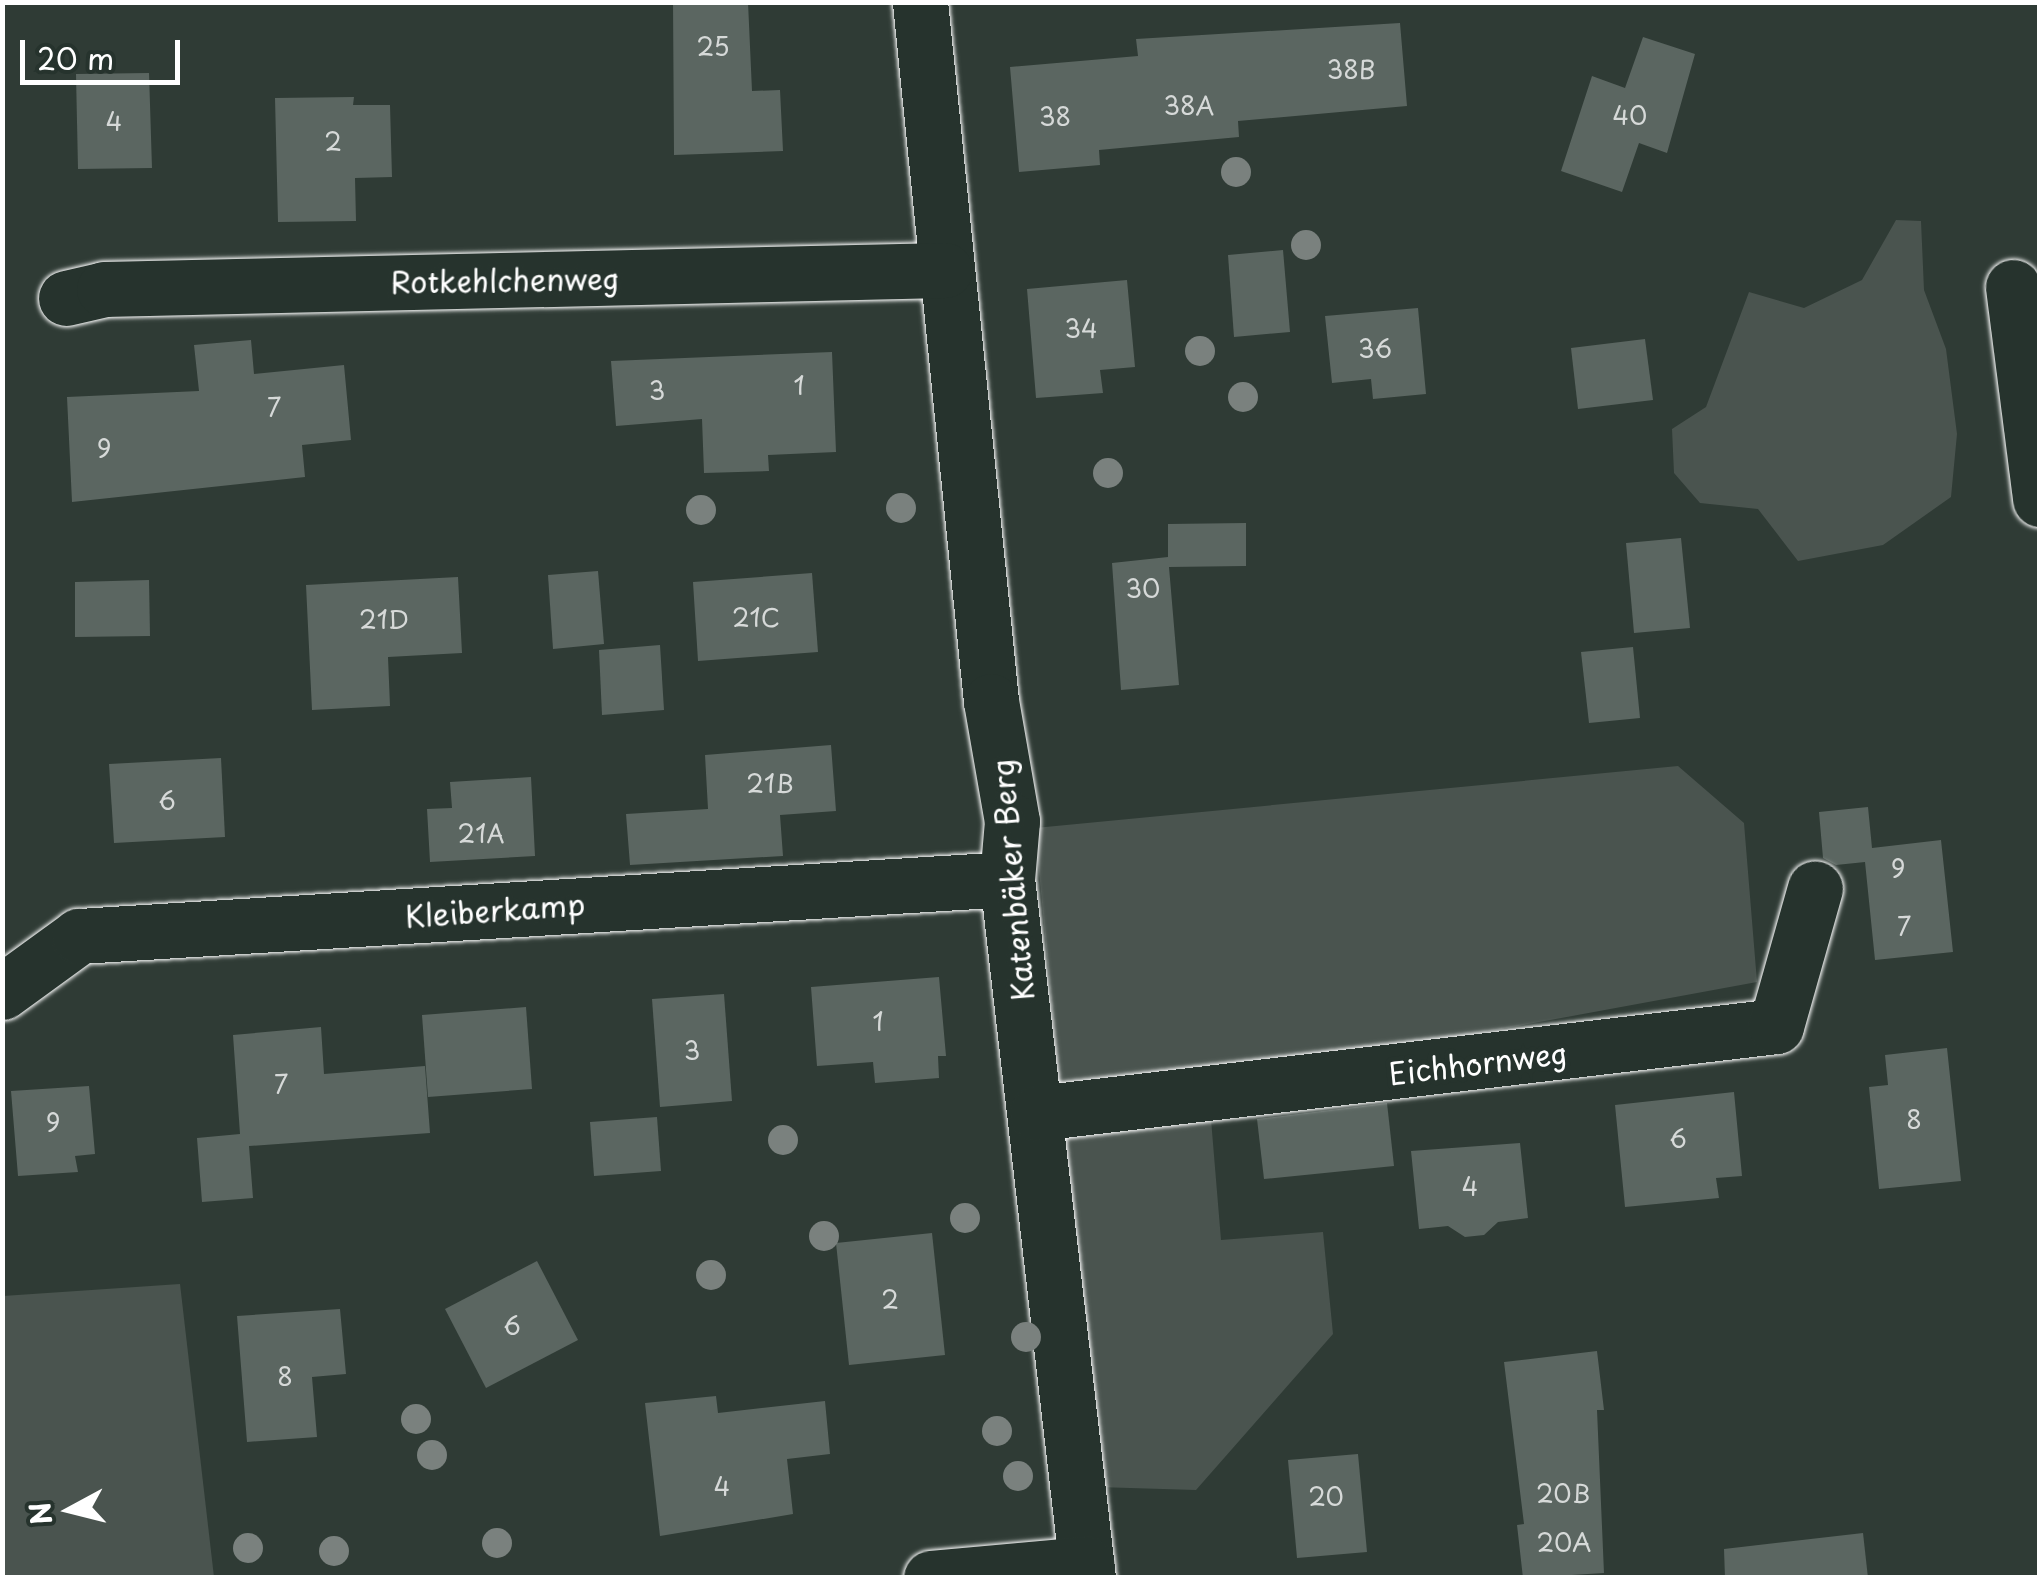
<!DOCTYPE html>
<html>
<head>
<meta charset="utf-8">
<style>
  body { margin:0 }
  #map { position:relative; width:2042px; height:1580px; overflow:hidden; background:#2f3b35; font-family:"Playpen Sans",sans-serif }
  div>[style] { position:absolute }
  .green>* { inset:0; background:#4a544f }
  .building>* { inset:0; background:#5b6661 }
  .roads { filter:drop-shadow(0 0 2px #fff) drop-shadow(0 0 2px #fff) }
  .minor>* { height:55px; margin:-27.5px; padding:0 27.5px; transform-origin:27.5px; border-radius:27.5px; background:#26332d }
  .trees>* { width:30px; height:30px; margin:-15px; border-radius:50%; background:#7a817e }
  span { translate:-50% -50%; white-space:nowrap; text-align:center; line-height:1.15; -webkit-text-stroke:10px #26332d; paint-order:stroke }
  .number-label { font-size:25px; color:#d6d9d8 }
  .number-label span { -webkit-text-stroke-width:0 }
  .street-label { font-size:30px; color:#fff }
  .frame { position:absolute; inset:0; border:5px solid #fff; pointer-events:none }
  .north { position:absolute; left:20px; top:1460px; width:100px; height:100px; -webkit-text-stroke:8px #26332d; paint-order:stroke; rotate:263deg; font-size:28px; font-weight:700; line-height:40px; text-align:center; color:#fff }
  .north::after { content:''; display:block; margin:auto; width:35px; height:45px; background:#fff; clip-path:polygon(50% 0,100% 100%,50% 72%,0 100%) }
  .scale { position:absolute; left:20px; top:40px; width:160px; height:45px; box-sizing:border-box; border:5px solid #fff; border-top:0; padding-left:12px; font-size:30px; line-height:35px; white-space:nowrap; color:#fff; -webkit-text-stroke:8px #26332d; paint-order:stroke }
</style>
</head>
<body>
<div id="map">
  <div class="green">
    <div style="clip-path:polygon(1896px 220px,1921px 221px,1924px 290px,1946px 349px,1957px 434px,1951px 497px,1883px 545px,1798px 561px,1758px 509px,1700px 503px,1674px 473px,1672px 429px,1706px 407px,1749px 292px,1804px 308px,1862px 280px)"></div>
    <div style="clip-path:polygon(1678px 766px,1744px 823px,1757px 982px,1208px 1083px,1221px 1240px,1323px 1232px,1333px 1334px,1196px 1490px,1097px 1487px,1035px 828px)"></div>
    <div style="clip-path:polygon(180px 1284px,214px 1577px,3px 1577px,3px 1296px)"></div>
  </div>
  <div class="building">
    <div style="clip-path:polygon(673px 2px,748px 2px,752px 91px,780px 90px,783px 151px,674px 155px)"></div>
    <div style="clip-path:polygon(1400px 23px,1407px 106px,1238px 121px,1239px 137px,1099px 150px,1100px 165px,1019px 172px,1010px 67px,1138px 56px,1136px 39px)"></div>
    <div style="clip-path:polygon(1643px 37px,1695px 54px,1667px 153px,1639px 143px,1622px 192px,1561px 171px,1592px 76px,1625px 88px)"></div>
    <div style="clip-path:polygon(149px 73px,152px 168px,78px 169px,76px 74px)"></div>
    <div style="clip-path:polygon(354px 97px,353px 105px,390px 105px,392px 177px,355px 178px,356px 221px,278px 222px,275px 98px)"></div>
    <div style="clip-path:polygon(1283px 250px,1290px 332px,1234px 337px,1228px 255px)"></div>
    <div style="clip-path:polygon(1127px 280px,1135px 367px,1100px 370px,1103px 393px,1036px 398px,1027px 289px)"></div>
    <div style="clip-path:polygon(1418px 308px,1426px 394px,1373px 399px,1371px 379px,1332px 383px,1325px 316px)"></div>
    <div style="clip-path:polygon(1645px 339px,1653px 400px,1578px 409px,1571px 348px)"></div>
    <div style="clip-path:polygon(251px 340px,254px 374px,344px 365px,351px 440px,302px 445px,305px 477px,72px 502px,67px 397px,199px 391px,194px 345px)"></div>
    <div style="clip-path:polygon(832px 352px,836px 452px,768px 455px,769px 471px,704px 473px,702px 419px,616px 426px,611px 361px)"></div>
    <div style="clip-path:polygon(1246px 523px,1246px 566px,1169px 567px,1179px 685px,1121px 690px,1112px 563px,1168px 557px,1168px 524px)"></div>
    <div style="clip-path:polygon(1681px 538px,1690px 628px,1634px 633px,1626px 543px)"></div>
    <div style="clip-path:polygon(598px 571px,604px 644px,553px 649px,548px 575px)"></div>
    <div style="clip-path:polygon(812px 573px,818px 652px,698px 661px,693px 582px)"></div>
    <div style="clip-path:polygon(458px 577px,462px 653px,388px 657px,390px 706px,312px 710px,306px 585px)"></div>
    <div style="clip-path:polygon(149px 580px,150px 636px,75px 637px,75px 582px)"></div>
    <div style="clip-path:polygon(660px 645px,664px 710px,602px 715px,599px 650px)"></div>
    <div style="clip-path:polygon(1633px 647px,1640px 718px,1589px 723px,1581px 652px)"></div>
    <div style="clip-path:polygon(831px 745px,836px 811px,780px 815px,783px 856px,630px 865px,626px 814px,708px 809px,705px 755px)"></div>
    <div style="clip-path:polygon(221px 758px,225px 837px,114px 843px,109px 764px)"></div>
    <div style="clip-path:polygon(531px 777px,535px 856px,430px 862px,427px 809px,452px 808px,450px 782px)"></div>
    <div style="clip-path:polygon(1868px 807px,1872px 848px,1941px 840px,1953px 952px,1875px 960px,1865px 862px,1836px 865px,1823px 858px,1819px 812px)"></div>
    <div style="clip-path:polygon(939px 977px,946px 1056px,938px 1056px,939px 1078px,875px 1083px,873px 1062px,817px 1066px,811px 987px)"></div>
    <div style="clip-path:polygon(724px 994px,732px 1101px,660px 1107px,652px 999px)"></div>
    <div style="clip-path:polygon(526px 1007px,532px 1089px,428px 1097px,422px 1015px)"></div>
    <div style="clip-path:polygon(321px 1027px,324px 1074px,425px 1066px,430px 1133px,249px 1146px,253px 1198px,202px 1202px,197px 1138px,240px 1134px,233px 1035px)"></div>
    <div style="clip-path:polygon(1947px 1048px,1961px 1181px,1879px 1189px,1869px 1087px,1888px 1085px,1885px 1055px)"></div>
    <div style="clip-path:polygon(89px 1086px,95px 1154px,75px 1156px,78px 1172px,18px 1176px,11px 1091px)"></div>
    <div style="clip-path:polygon(1734px 1092px,1742px 1176px,1716px 1178px,1719px 1198px,1625px 1207px,1615px 1105px)"></div>
    <div style="clip-path:polygon(1387px 1103px,1394px 1166px,1264px 1179px,1257px 1119px)"></div>
    <div style="clip-path:polygon(657px 1117px,661px 1171px,594px 1176px,590px 1122px)"></div>
    <div style="clip-path:polygon(1520px 1143px,1528px 1218px,1498px 1222px,1484px 1235px,1465px 1237px,1448px 1226px,1419px 1229px,1411px 1151px)"></div>
    <div style="clip-path:polygon(932px 1233px,945px 1355px,849px 1365px,836px 1243px)"></div>
    <div style="clip-path:polygon(537px 1261px,578px 1340px,486px 1388px,445px 1309px)"></div>
    <div style="clip-path:polygon(340px 1309px,346px 1374px,312px 1377px,317px 1437px,247px 1442px,237px 1316px)"></div>
    <div style="clip-path:polygon(1597px 1351px,1604px 1410px,1597px 1410px,1604px 1573px,1523px 1578px,1517px 1525px,1524px 1524px,1504px 1362px)"></div>
    <div style="clip-path:polygon(716px 1396px,718px 1413px,825px 1401px,830px 1454px,787px 1459px,793px 1514px,660px 1536px,645px 1403px)"></div>
    <div style="clip-path:polygon(1358px 1454px,1367px 1552px,1297px 1558px,1288px 1460px)"></div>
    <div style="clip-path:polygon(1863px 1533px,1868px 1578px,1725px 1578px,1724px 1549px)"></div>
  </div>
  <div class="roads">
    <div class="minor">
      <div style="left:920px;top:2px;width:703px;rotate:84.2deg"></div>
      <div style="left:991px;top:701px;width:122px;rotate:80.1deg"></div>
      <div style="left:1012px;top:821px;width:58px;rotate:94.9deg"></div>
      <div style="left:1007px;top:879px;width:704px;rotate:83.39deg"></div>
      <div style="left:2013px;top:287px;width:214px;rotate:82.7deg"></div>
      <div style="left:66px;top:298px;width:39px;rotate:-13deg"></div>
      <div style="left:104px;top:289px;width:841px;rotate:-1.29deg"></div>
      <div style="left:2px;top:992px;width:95px;rotate:-36deg"></div>
      <div style="left:79px;top:936px;width:930px;rotate:-3.51deg"></div>
      <div style="left:1037px;top:1113px;width:744px;rotate:-6.71deg"></div>
      <div style="left:1776px;top:1026px;width:143px;rotate:-74.2deg"></div>
      <div style="left:931px;top:1578px;width:156px;rotate:-5.2deg"></div>
    </div>
  </div>
  <div class="trees">
    <div style="left:1236px;top:172px"></div>
    <div style="left:1306px;top:245px"></div>
    <div style="left:1200px;top:351px"></div>
    <div style="left:1243px;top:397px"></div>
    <div style="left:1108px;top:473px"></div>
    <div style="left:901px;top:508px"></div>
    <div style="left:701px;top:510px"></div>
    <div style="left:783px;top:1140px"></div>
    <div style="left:965px;top:1218px"></div>
    <div style="left:824px;top:1236px"></div>
    <div style="left:711px;top:1275px"></div>
    <div style="left:1026px;top:1337px"></div>
    <div style="left:416px;top:1419px"></div>
    <div style="left:997px;top:1431px"></div>
    <div style="left:432px;top:1455px"></div>
    <div style="left:1018px;top:1476px"></div>
    <div style="left:497px;top:1543px"></div>
    <div style="left:248px;top:1548px"></div>
    <div style="left:334px;top:1551px"></div>
  </div>
  <div class="number-label">
    <span style="left:713px;top:46px">25</span>
    <span style="left:1351px;top:69px">38B</span>
    <span style="left:1189px;top:105px">38A</span>
    <span style="left:1630px;top:115px">40</span>
    <span style="left:1055px;top:116px">38</span>
    <span style="left:114px;top:121px">4</span>
    <span style="left:333px;top:141px">2</span>
    <span style="left:1081px;top:328px">34</span>
    <span style="left:1375px;top:348px">36</span>
    <span style="left:799px;top:385px">1</span>
    <span style="left:657px;top:390px">3</span>
    <span style="left:274px;top:407px">7</span>
    <span style="left:104px;top:448px">9</span>
    <span style="left:1143px;top:588px">30</span>
    <span style="left:756px;top:617px">21C</span>
    <span style="left:384px;top:619px">21D</span>
    <span style="left:770px;top:783px">21B</span>
    <span style="left:167px;top:800px">6</span>
    <span style="left:481px;top:833px">21A</span>
    <span style="left:1898px;top:868px">9</span>
    <span style="left:1904px;top:926px">7</span>
    <span style="left:878px;top:1021px">1</span>
    <span style="left:692px;top:1050px">3</span>
    <span style="left:281px;top:1084px">7</span>
    <span style="left:1914px;top:1119px">8</span>
    <span style="left:53px;top:1122px">9</span>
    <span style="left:1678px;top:1138px">6</span>
    <span style="left:1470px;top:1186px">4</span>
    <span style="left:890px;top:1299px">2</span>
    <span style="left:512px;top:1325px">6</span>
    <span style="left:285px;top:1376px">8</span>
    <span style="left:722px;top:1486px">4</span>
    <span style="left:1563px;top:1493px">20B</span>
    <span style="left:1326px;top:1496px">20</span>
    <span style="left:1564px;top:1542px">20A</span>
  </div>
  <div class="street-label">
    <span style="left:505px;top:280px;rotate:-1deg">Rotkehlchenweg</span>
    <span style="left:1012px;top:880px;rotate:-95deg">Katenbäker Berg</span>
    <span style="left:495px;top:910px;rotate:-4deg">Kleiberkamp</span>
    <span style="left:1478px;top:1063px;rotate:-7deg">Eichhornweg</span>
  </div>
  <div class="frame"></div>
  <div class="north">N</div>
  <div class="scale">20 m</div>
</div>
</body>
</html>
